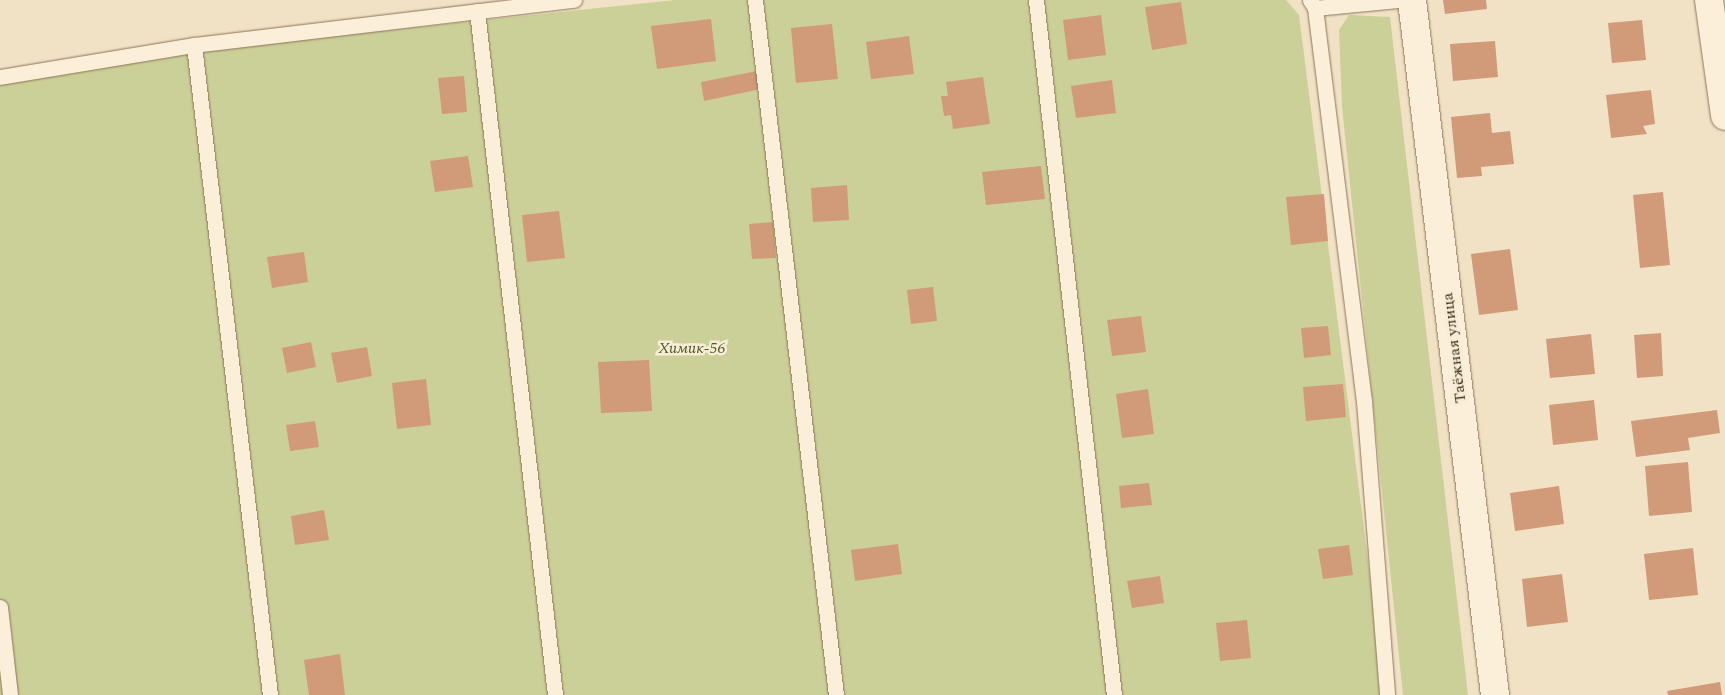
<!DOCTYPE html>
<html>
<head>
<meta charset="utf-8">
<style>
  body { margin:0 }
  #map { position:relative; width:1725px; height:695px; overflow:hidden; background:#f1e2c5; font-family:Spectral,serif }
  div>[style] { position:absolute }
  .green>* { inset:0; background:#cbd098 }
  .building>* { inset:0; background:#d19a79 }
  .roads { filter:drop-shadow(0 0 1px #8d735a) drop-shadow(0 0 1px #8d735a) }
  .lane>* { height:15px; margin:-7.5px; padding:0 7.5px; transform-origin:7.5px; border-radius:7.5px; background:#fbefd9 }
  .street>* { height:28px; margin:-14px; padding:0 14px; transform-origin:14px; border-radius:14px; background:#fbefd9 }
  .secondary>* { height:28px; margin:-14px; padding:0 14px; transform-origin:14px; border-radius:14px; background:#fbefd9 }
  span { translate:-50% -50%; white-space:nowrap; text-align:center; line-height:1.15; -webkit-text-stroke:5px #f7ecd5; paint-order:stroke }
  .park-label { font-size:16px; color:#4e5a24; font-style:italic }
  .street-label { font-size:16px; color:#3c2c1e }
</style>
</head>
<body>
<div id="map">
  <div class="green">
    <div style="clip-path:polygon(675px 0,1286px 0,1299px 15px,1385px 695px,0 695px,0 71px)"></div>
    <div style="clip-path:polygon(1349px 15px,1390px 17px,1468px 695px,1403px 695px,1342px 107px,1339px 30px)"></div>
  </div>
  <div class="building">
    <div style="clip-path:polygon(1443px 0,1486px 0,1487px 9px,1445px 14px)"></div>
    <div style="clip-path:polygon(1181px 2px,1187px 44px,1152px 50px,1145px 7px)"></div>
    <div style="clip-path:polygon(1101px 15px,1106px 55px,1068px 60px,1063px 20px)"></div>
    <div style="clip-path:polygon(711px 19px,716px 61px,657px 69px,651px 26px)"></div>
    <div style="clip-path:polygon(1642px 20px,1646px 60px,1612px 63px,1608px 23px)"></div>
    <div style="clip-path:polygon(832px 24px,838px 79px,796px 83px,791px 28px)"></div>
    <div style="clip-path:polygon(909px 36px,914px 74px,871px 79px,866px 42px)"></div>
    <div style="clip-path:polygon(1495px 41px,1498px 77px,1453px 81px,1450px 44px)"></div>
    <div style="clip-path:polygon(757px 71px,761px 89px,704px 101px,701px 82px)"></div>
    <div style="clip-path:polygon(464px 76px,467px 112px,442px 114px,438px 78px)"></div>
    <div style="clip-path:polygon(983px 77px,990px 124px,953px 129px,951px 115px,944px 116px,941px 96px,948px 96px,946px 82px)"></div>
    <div style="clip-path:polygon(1112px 80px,1116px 113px,1076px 118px,1071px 86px)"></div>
    <div style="clip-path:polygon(1651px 90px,1655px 124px,1643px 126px,1647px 134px,1611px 138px,1606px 95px)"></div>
    <div style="clip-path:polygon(1490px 113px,1492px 133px,1510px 131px,1514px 164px,1481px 167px,1482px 176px,1457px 178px,1451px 117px)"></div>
    <div style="clip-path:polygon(468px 156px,473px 187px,435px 192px,430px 161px)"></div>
    <div style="clip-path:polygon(1041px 166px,1045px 199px,986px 205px,982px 172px)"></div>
    <div style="clip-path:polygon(847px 185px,849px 220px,813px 222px,811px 188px)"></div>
    <div style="clip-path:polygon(1663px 192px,1670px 265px,1640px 268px,1633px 195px)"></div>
    <div style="clip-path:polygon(1324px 194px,1328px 241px,1291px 245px,1286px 197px)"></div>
    <div style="clip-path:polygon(559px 211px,565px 258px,527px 262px,522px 215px)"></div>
    <div style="clip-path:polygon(773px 222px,776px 258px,752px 259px,749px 224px)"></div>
    <div style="clip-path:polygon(1510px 249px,1518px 310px,1479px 315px,1471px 254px)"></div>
    <div style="clip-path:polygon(304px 252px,308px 282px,272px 288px,267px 257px)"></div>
    <div style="clip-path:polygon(933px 287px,937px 321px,911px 324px,907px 290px)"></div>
    <div style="clip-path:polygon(1141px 316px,1146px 352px,1112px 356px,1107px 320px)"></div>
    <div style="clip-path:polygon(1328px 326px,1331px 355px,1304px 358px,1301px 328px)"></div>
    <div style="clip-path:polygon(1661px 333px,1663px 376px,1637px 378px,1634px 335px)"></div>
    <div style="clip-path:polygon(1591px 334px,1595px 374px,1550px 378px,1546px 339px)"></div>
    <div style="clip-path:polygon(311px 342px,316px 367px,287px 373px,282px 348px)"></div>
    <div style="clip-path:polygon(367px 347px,372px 376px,337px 383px,331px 353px)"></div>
    <div style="clip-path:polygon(649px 360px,652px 411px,601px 413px,598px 362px)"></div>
    <div style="clip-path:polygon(426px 379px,431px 425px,397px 429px,392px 383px)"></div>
    <div style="clip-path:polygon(1343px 384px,1346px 417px,1306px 421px,1303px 387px)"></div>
    <div style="clip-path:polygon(1148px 389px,1154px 434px,1122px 438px,1116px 394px)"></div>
    <div style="clip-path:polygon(1594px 400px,1598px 440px,1553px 445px,1549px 405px)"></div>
    <div style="clip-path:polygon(1717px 410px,1720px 433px,1688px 438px,1690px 450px,1636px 457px,1631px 421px)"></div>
    <div style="clip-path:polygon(315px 421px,319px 447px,290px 451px,286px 425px)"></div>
    <div style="clip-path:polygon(1688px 462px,1692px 512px,1649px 516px,1645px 466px)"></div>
    <div style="clip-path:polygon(1149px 483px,1152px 505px,1121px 508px,1119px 486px)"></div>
    <div style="clip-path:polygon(1559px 486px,1564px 524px,1515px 531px,1510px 493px)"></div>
    <div style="clip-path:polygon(324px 510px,329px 540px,295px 545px,291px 516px)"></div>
    <div style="clip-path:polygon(898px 544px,902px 574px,855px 581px,851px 550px)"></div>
    <div style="clip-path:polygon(1349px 545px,1353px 575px,1323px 579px,1318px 549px)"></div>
    <div style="clip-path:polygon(1693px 548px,1698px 595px,1649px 600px,1644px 554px)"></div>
    <div style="clip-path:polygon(1562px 574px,1568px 622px,1527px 627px,1522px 579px)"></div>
    <div style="clip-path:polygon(1160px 576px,1164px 603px,1132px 608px,1127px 581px)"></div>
    <div style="clip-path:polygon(1247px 620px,1251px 658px,1220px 661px,1216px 623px)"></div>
    <div style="clip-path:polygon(340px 654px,345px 695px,309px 695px,304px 660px)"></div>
    <div style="clip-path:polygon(1720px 682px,1722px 695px,1668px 695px,1667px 691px)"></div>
  </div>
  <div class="roads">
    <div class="lane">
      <div style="left:755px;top:0;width:700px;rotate:83.35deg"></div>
      <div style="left:1036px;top:0;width:699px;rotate:83.6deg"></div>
      <div style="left:1310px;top:0;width:9px;rotate:58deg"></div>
      <div style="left:1315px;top:8px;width:83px;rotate:-5.5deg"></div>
      <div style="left:1315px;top:8px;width:396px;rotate:82.9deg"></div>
      <div style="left:1364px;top:401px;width:295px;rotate:85.5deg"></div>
      <div style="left:477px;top:11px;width:688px;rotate:83.49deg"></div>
      <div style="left:0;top:77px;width:197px;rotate:-9.4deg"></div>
      <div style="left:0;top:607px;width:89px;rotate:83.5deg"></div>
      <div style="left:270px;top:695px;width:654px;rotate:-96.67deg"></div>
      <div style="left:194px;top:45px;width:383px;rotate:-6.8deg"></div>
    </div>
    <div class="street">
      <div style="left:1709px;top:0;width:117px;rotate:82.1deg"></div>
    </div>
    <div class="secondary">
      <div style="left:1412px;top:0;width:700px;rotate:83.19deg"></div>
    </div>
  </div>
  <div class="park-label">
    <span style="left:692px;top:348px">Химик-56</span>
  </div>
  <div class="street-label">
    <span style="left:1454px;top:348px;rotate:-97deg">Таёжная улица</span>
  </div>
</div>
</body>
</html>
